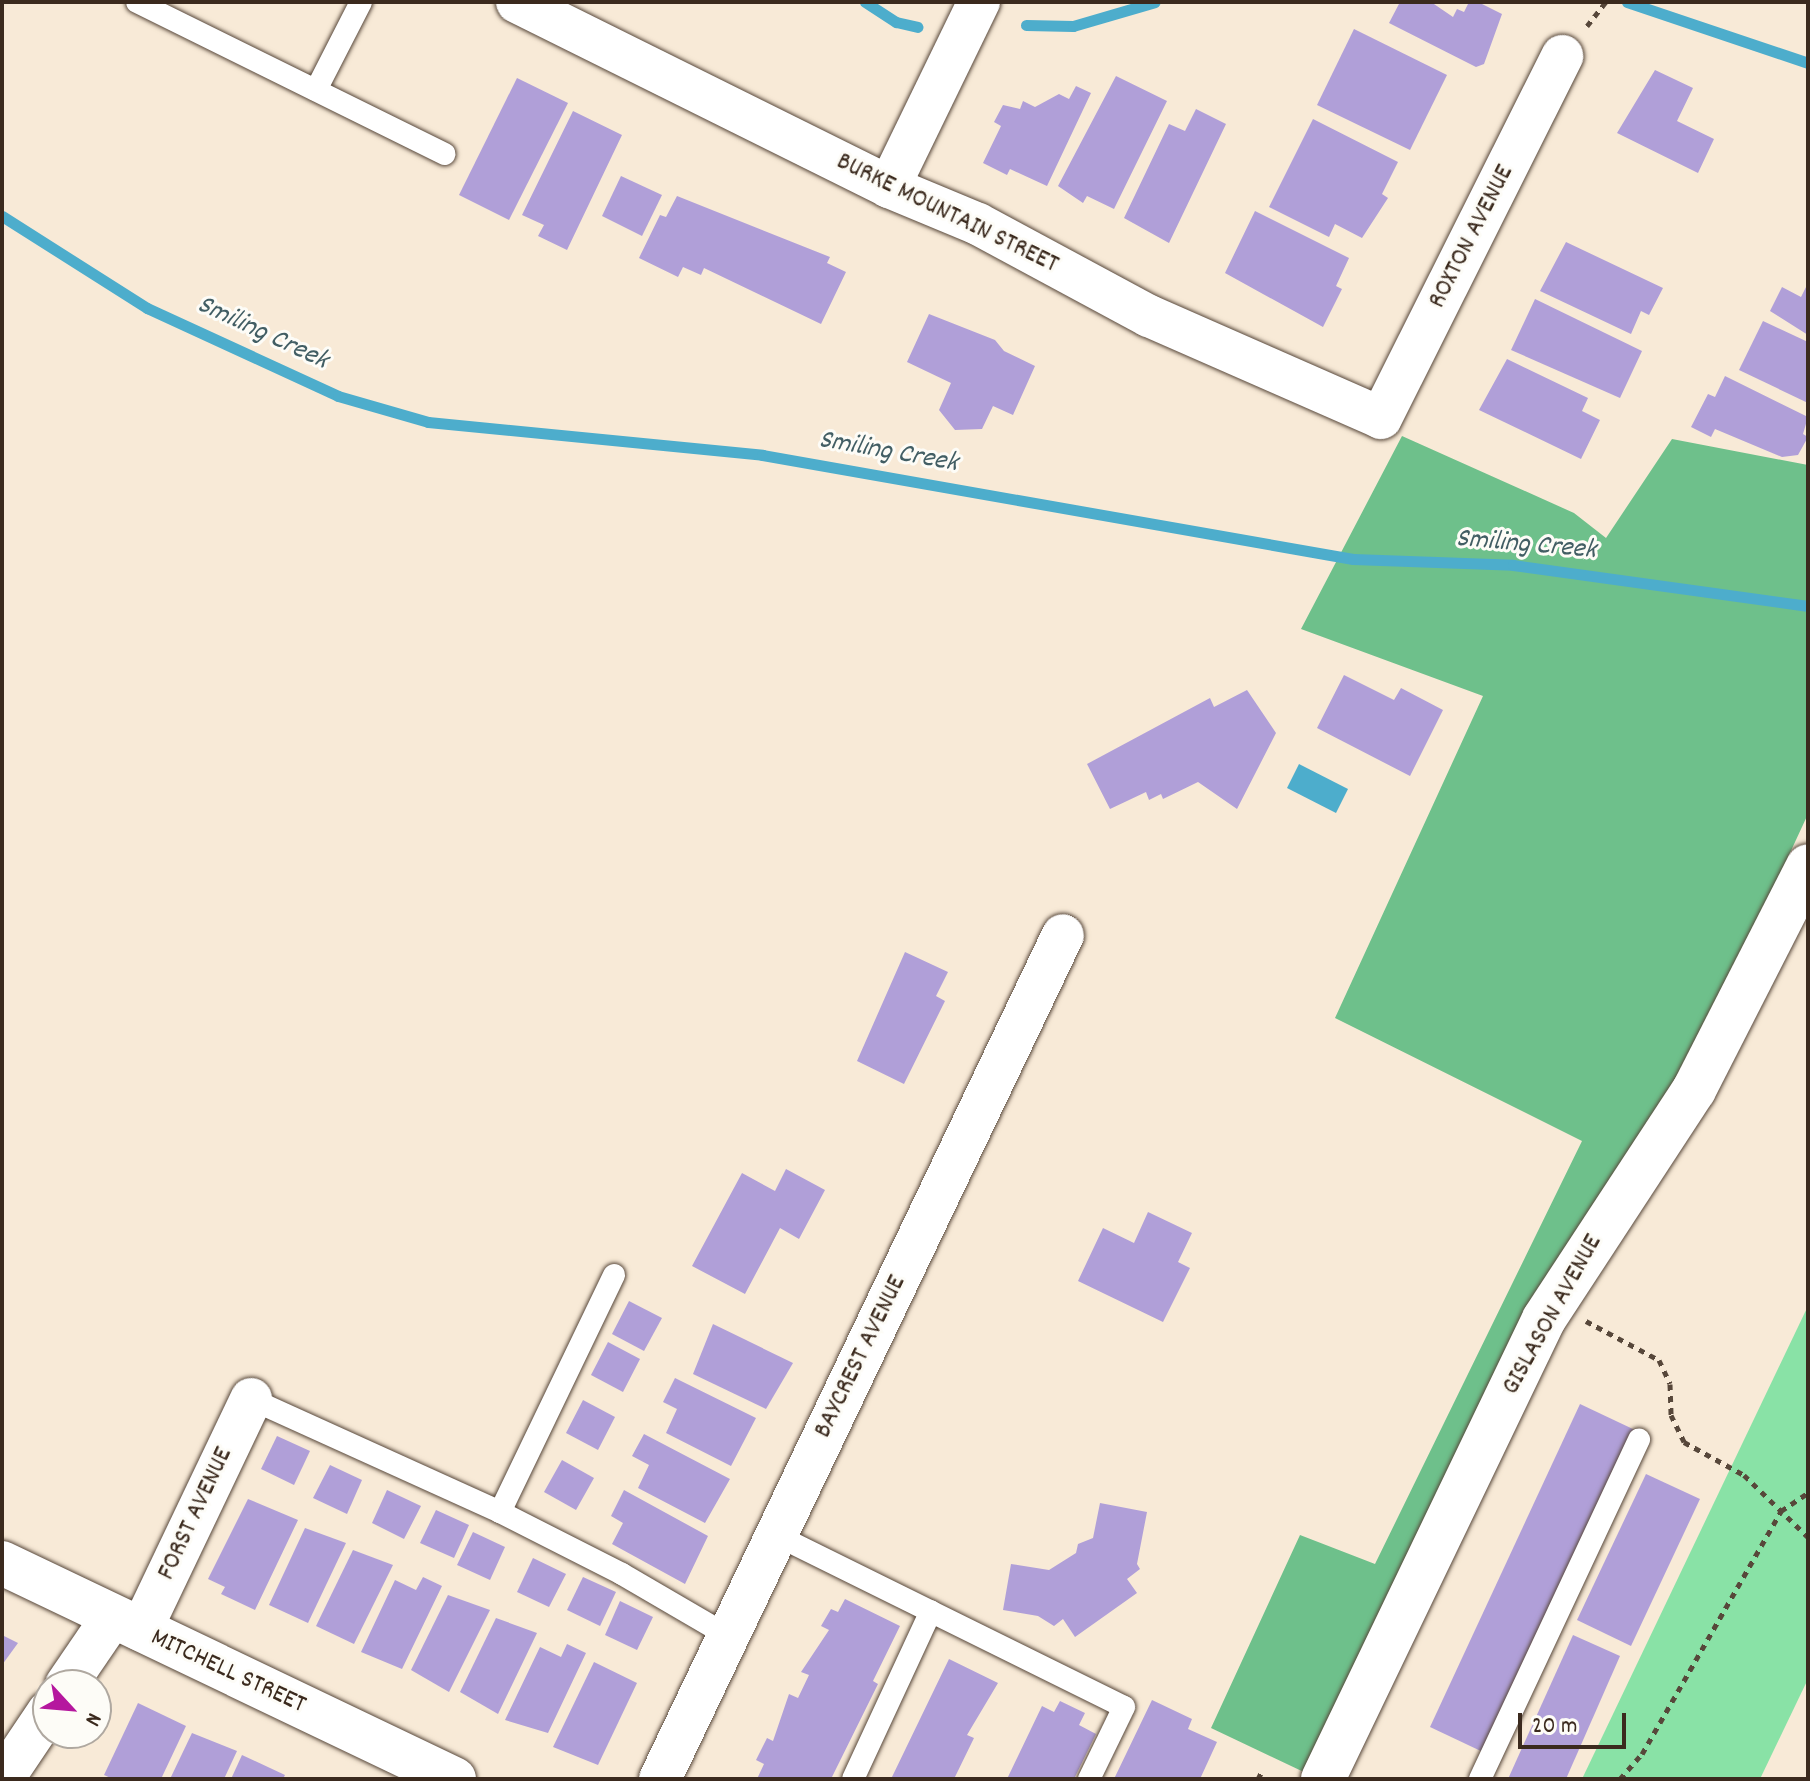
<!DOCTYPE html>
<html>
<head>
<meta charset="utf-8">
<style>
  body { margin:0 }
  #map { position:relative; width:1810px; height:1781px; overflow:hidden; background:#f8ead7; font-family:Dekko,sans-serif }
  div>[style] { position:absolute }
  .green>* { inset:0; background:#89e2a6 }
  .forest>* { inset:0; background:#6ec08b }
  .water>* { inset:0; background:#4dadcc }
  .stream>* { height:11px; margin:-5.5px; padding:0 5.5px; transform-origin:5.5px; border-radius:5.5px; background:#4dadcc }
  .building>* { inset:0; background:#b09fd8 }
  .path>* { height:5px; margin-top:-2.5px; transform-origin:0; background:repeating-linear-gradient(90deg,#57473a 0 6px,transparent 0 12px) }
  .roads { filter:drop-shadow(0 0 2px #57473a) drop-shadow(0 0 2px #57473a) }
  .service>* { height:22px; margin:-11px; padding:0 11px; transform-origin:11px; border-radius:11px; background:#fff }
  .minor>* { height:42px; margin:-21px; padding:0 21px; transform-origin:21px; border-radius:21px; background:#fff }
  .tertiary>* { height:44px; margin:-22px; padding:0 22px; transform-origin:22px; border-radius:22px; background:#fff }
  span { translate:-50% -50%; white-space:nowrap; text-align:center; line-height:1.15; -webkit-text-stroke:6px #fdfcf7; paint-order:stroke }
  .street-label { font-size:26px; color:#3b2a1e }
  .water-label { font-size:28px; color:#425e64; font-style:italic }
  .frame { position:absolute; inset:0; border:4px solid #3b2a1e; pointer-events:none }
  .north { position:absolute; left:32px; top:1669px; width:80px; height:80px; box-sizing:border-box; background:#fdfcf7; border:2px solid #afa8a0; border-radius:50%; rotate:116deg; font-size:22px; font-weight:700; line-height:32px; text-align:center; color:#3b2a1e }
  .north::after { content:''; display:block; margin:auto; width:28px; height:36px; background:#b5179e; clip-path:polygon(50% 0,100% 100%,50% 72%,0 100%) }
  .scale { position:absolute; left:1518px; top:1713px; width:108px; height:36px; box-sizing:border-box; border:4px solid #3b2a1e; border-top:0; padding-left:10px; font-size:24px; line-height:28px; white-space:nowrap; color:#3b2a1e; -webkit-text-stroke:6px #fdfcf7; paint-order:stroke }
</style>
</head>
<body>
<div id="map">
  <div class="green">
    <div style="clip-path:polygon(1808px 1306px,1808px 1679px,1760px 1779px,1582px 1779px)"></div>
  </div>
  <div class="forest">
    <div style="clip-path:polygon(1402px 436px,1574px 513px,1606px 538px,1672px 439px,1808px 465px,1808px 814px,1706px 1034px,1308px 1774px,1211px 1728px,1300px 1535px,1375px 1564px,1582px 1141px,1335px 1018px,1483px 696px,1301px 629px)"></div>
  </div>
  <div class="water">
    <div style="clip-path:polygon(1299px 764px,1348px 789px,1336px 813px,1287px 788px)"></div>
  </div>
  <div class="stream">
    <div style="left:865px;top:2px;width:37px;rotate:33deg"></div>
    <div style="left:896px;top:22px;width:22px;rotate:13deg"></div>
    <div style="left:1627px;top:2px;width:191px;rotate:18.6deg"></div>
    <div style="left:1026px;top:25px;width:47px;rotate:1.2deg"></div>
    <div style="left:1073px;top:26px;width:85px;rotate:-16.3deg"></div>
    <div style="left:2px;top:216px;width:172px;rotate:32.4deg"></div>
    <div style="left:147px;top:308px;width:210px;rotate:24.7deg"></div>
    <div style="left:338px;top:396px;width:94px;rotate:16.1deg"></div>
    <div style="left:428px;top:422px;width:336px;rotate:5.6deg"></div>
    <div style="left:762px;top:455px;width:600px;rotate:9.98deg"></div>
    <div style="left:1353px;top:559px;width:160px;rotate:2.1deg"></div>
    <div style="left:1513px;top:565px;width:298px;rotate:7.9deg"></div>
  </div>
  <div class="building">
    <div style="clip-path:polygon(1400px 2px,1431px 2px,1453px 17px,1457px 9px,1464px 12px,1469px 2px,1478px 2px,1502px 14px,1484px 64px,1476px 67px,1389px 23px)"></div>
    <div style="clip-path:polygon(1354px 29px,1447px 75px,1410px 150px,1317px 105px)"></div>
    <div style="clip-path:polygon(1655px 70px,1693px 88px,1677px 121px,1714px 139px,1698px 173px,1617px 133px)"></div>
    <div style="clip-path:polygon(1116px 76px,1167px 101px,1114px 209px,1087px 196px,1083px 203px,1058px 186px)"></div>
    <div style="clip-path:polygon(517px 78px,568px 103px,509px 220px,459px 195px)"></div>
    <div style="clip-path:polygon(1076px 86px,1091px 93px,1047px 186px,1010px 169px,1007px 175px,983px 163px,1001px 126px,994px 122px,1003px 105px,1020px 109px,1023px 101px,1035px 107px,1059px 94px,1069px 99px)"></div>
    <div style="clip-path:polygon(1196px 109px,1226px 124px,1169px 243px,1124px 218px,1169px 124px,1185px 131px)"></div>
    <div style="clip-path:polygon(573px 111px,622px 135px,567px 250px,538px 236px,544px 225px,522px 215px)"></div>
    <div style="clip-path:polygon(1313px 119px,1398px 162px,1382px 194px,1388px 198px,1362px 238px,1335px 224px,1329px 237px,1269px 207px)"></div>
    <div style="clip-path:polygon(621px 176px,662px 195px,642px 236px,602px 216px)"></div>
    <div style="clip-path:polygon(677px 196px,830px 257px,827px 263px,846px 272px,821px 324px,704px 268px,701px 275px,683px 267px,678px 277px,639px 258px,660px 215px,666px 217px)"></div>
    <div style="clip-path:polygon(1255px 211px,1349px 258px,1336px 286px,1342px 289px,1323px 327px,1225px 273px)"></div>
    <div style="clip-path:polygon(1566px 242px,1663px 288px,1649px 315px,1641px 311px,1631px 334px,1540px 291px)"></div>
    <div style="clip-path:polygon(1808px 283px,1808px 335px,1770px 311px,1782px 287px,1801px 297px)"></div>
    <div style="clip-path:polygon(1535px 299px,1642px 351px,1620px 398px,1511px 350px)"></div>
    <div style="clip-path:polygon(929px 314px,995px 340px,1004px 351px,1035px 366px,1013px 415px,993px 406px,982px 429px,955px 430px,939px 410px,951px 383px,907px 362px)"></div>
    <div style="clip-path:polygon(1763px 321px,1808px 342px,1808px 403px,1739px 370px)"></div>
    <div style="clip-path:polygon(1507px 359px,1588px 398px,1582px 411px,1600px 420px,1581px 459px,1479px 410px)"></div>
    <div style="clip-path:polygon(1725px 376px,1808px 417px,1803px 434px,1808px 437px,1798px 455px,1782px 457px,1715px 429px,1711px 437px,1691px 427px,1708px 394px,1715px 397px)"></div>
    <div style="clip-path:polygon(1344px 675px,1394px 700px,1401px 688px,1443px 710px,1410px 776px,1317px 728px)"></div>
    <div style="clip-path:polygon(1247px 690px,1276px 733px,1237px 809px,1198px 782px,1163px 799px,1161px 794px,1149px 800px,1146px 792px,1110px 809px,1087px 764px,1210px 698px,1214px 707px)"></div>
    <div style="clip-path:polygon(905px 952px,948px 972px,936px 996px,945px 1001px,904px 1084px,857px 1061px)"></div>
    <div style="clip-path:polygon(786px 1169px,825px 1190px,799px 1239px,780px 1228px,745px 1294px,692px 1266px,742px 1173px,775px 1191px)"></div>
    <div style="clip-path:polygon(1148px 1212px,1192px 1233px,1178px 1262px,1190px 1268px,1163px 1322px,1078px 1281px,1103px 1228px,1134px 1243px)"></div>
    <div style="clip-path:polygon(629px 1301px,662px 1318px,644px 1351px,612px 1334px)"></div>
    <div style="clip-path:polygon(713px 1324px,793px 1363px,766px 1409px,693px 1374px)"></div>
    <div style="clip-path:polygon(608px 1342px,640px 1359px,623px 1392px,591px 1375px)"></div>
    <div style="clip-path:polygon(675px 1378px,756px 1418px,731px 1466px,666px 1433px,677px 1409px,663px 1402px)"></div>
    <div style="clip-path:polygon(583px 1400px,615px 1417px,598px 1450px,566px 1433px)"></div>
    <div style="clip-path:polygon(1580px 1404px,1635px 1430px,1485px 1753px,1430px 1727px)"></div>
    <div style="clip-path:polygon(644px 1434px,730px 1479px,705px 1523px,638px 1488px,649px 1465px,632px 1456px)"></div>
    <div style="clip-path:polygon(277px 1436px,310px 1451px,294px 1485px,261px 1469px)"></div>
    <div style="clip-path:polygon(562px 1460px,594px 1478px,576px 1510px,544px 1492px)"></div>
    <div style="clip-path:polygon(330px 1465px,362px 1480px,347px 1514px,313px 1498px)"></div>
    <div style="clip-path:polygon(1646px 1474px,1700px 1499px,1631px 1646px,1577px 1620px)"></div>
    <div style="clip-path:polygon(387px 1490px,421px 1506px,404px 1539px,372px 1523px)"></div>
    <div style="clip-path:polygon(624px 1490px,708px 1536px,685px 1584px,612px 1544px,623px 1523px,611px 1516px)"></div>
    <div style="clip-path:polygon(248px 1499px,298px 1520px,255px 1610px,221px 1594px,225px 1587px,208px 1579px)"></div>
    <div style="clip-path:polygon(1100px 1503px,1147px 1512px,1137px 1564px,1140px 1569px,1127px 1579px,1137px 1593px,1075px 1637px,1063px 1619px,1054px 1626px,1038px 1616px,1003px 1610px,1011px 1564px,1049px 1570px,1076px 1553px,1078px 1544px,1093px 1538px)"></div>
    <div style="clip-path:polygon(436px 1510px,469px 1525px,454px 1558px,420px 1543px)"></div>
    <div style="clip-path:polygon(305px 1528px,346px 1543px,308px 1623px,269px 1605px)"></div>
    <div style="clip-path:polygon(473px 1532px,505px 1547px,490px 1580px,457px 1565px)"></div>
    <div style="clip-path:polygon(353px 1550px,393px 1565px,354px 1644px,316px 1626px)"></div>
    <div style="clip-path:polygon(533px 1558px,566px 1574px,549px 1607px,517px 1592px)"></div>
    <div style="clip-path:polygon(423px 1577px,442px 1586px,402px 1669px,361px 1652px,395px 1580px,416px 1590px)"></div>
    <div style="clip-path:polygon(583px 1577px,616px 1592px,600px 1626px,567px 1610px)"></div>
    <div style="clip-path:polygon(448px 1595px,490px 1610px,449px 1692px,411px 1670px)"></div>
    <div style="clip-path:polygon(845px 1599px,900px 1626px,873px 1681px,878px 1684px,831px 1779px,757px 1779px,764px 1764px,756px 1760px,767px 1738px,773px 1741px,789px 1694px,798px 1698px,809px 1675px,801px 1672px,829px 1630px,821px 1626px,831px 1609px,838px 1612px)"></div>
    <div style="clip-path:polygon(620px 1601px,653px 1617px,637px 1650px,605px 1635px)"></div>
    <div style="clip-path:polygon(496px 1618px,537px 1633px,498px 1714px,460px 1692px)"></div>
    <div style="clip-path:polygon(2px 1635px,18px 1643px,2px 1665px)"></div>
    <div style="clip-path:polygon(1573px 1635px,1620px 1656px,1566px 1779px,1508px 1779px)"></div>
    <div style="clip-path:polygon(567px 1644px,586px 1653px,548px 1733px,505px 1720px,540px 1647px,561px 1657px)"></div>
    <div style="clip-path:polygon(949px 1659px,998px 1683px,967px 1735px,974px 1738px,954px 1779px,891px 1779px)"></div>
    <div style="clip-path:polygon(594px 1662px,637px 1683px,598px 1765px,553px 1747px)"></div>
    <div style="clip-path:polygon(1152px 1700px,1192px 1719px,1188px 1729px,1217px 1742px,1200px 1779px,1114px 1779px)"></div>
    <div style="clip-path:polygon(1060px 1701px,1085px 1713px,1079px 1725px,1096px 1734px,1074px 1779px,1007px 1779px,1042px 1706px,1054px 1712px)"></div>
    <div style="clip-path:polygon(138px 1703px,186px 1726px,161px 1779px,113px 1779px,104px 1775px)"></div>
    <div style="clip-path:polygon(192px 1733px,237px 1751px,224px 1779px,170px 1779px)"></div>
    <div style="clip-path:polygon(242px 1755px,285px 1775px,283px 1779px,231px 1779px)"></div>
  </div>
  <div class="path">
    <div style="left:1587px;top:26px;width:31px;rotate:-52deg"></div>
    <div style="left:1586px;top:1321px;width:83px;rotate:28.1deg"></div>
    <div style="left:1659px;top:1360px;width:26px;rotate:65deg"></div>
    <div style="left:1670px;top:1384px;width:31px;rotate:88deg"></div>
    <div style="left:1671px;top:1415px;width:30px;rotate:64deg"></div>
    <div style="left:1684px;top:1442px;width:68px;rotate:28.8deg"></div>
    <div style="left:1744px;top:1475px;width:89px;rotate:44.1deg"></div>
    <div style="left:1258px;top:1779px;width:11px;rotate:-63deg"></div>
    <div style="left:1620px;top:1779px;width:33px;rotate:-49deg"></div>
    <div style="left:1642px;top:1754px;width:280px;rotate:-60.2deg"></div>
    <div style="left:1781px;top:1511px;width:32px;rotate:-34deg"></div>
  </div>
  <div class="roads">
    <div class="service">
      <div style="left:137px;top:2px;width:343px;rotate:26.3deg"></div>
      <div style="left:316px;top:90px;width:99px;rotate:-62.9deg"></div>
      <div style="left:251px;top:1399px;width:273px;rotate:24.4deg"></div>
      <div style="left:500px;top:1512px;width:137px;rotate:26.9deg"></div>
      <div style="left:622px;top:1574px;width:123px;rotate:30.3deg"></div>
      <div style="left:500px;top:1512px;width:263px;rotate:-64.3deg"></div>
      <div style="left:776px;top:1535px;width:388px;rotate:26.3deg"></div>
      <div style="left:1124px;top:1707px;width:80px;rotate:115.9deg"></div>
      <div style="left:853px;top:1779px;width:185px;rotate:-65.1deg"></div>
      <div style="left:1480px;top:1779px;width:375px;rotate:-64.9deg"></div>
    </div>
    <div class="minor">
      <div style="left:517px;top:2px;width:415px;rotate:26.4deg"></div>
      <div style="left:889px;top:187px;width:96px;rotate:22.6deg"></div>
      <div style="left:978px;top:224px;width:194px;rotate:28.3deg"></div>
      <div style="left:1149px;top:316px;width:253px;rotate:23.7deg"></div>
      <div style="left:1381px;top:418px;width:405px;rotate:-63.4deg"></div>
      <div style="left:889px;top:187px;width:206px;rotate:-64.1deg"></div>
      <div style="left:141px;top:1630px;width:256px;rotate:-64.5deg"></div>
      <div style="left:66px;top:1685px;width:83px;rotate:-55.7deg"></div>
      <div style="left:3px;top:1779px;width:81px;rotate:-56.1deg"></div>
      <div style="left:660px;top:1779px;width:935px;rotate:-64.48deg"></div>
    </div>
    <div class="tertiary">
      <div style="left:2px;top:1563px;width:501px;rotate:25.54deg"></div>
      <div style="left:1323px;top:1779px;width:510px;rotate:-64.34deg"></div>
      <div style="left:1544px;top:1319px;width:274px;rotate:-56.8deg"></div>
      <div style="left:1694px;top:1090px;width:251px;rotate:-63deg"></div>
    </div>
  </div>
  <div class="street-label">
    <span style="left:947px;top:214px;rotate:26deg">BURKE MOUNTAIN STREET</span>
    <span style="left:1472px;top:237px;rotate:-63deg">ROXTON AVENUE</span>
    <span style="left:1553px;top:1315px;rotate:-61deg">GISLASON AVENUE</span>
    <span style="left:861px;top:1357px;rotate:-64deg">BAYCREST AVENUE</span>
    <span style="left:196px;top:1514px;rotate:-65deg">FORST AVENUE</span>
    <span style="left:228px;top:1672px;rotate:25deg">MITCHELL STREET</span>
  </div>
  <div class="water-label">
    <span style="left:262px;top:334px;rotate:25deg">Smiling Creek</span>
    <span style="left:888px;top:453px;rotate:10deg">Smiling Creek</span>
    <span style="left:1526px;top:546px;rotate:5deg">Smiling Creek</span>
  </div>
  <div class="frame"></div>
  <div class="north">N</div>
  <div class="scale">20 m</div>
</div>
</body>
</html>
